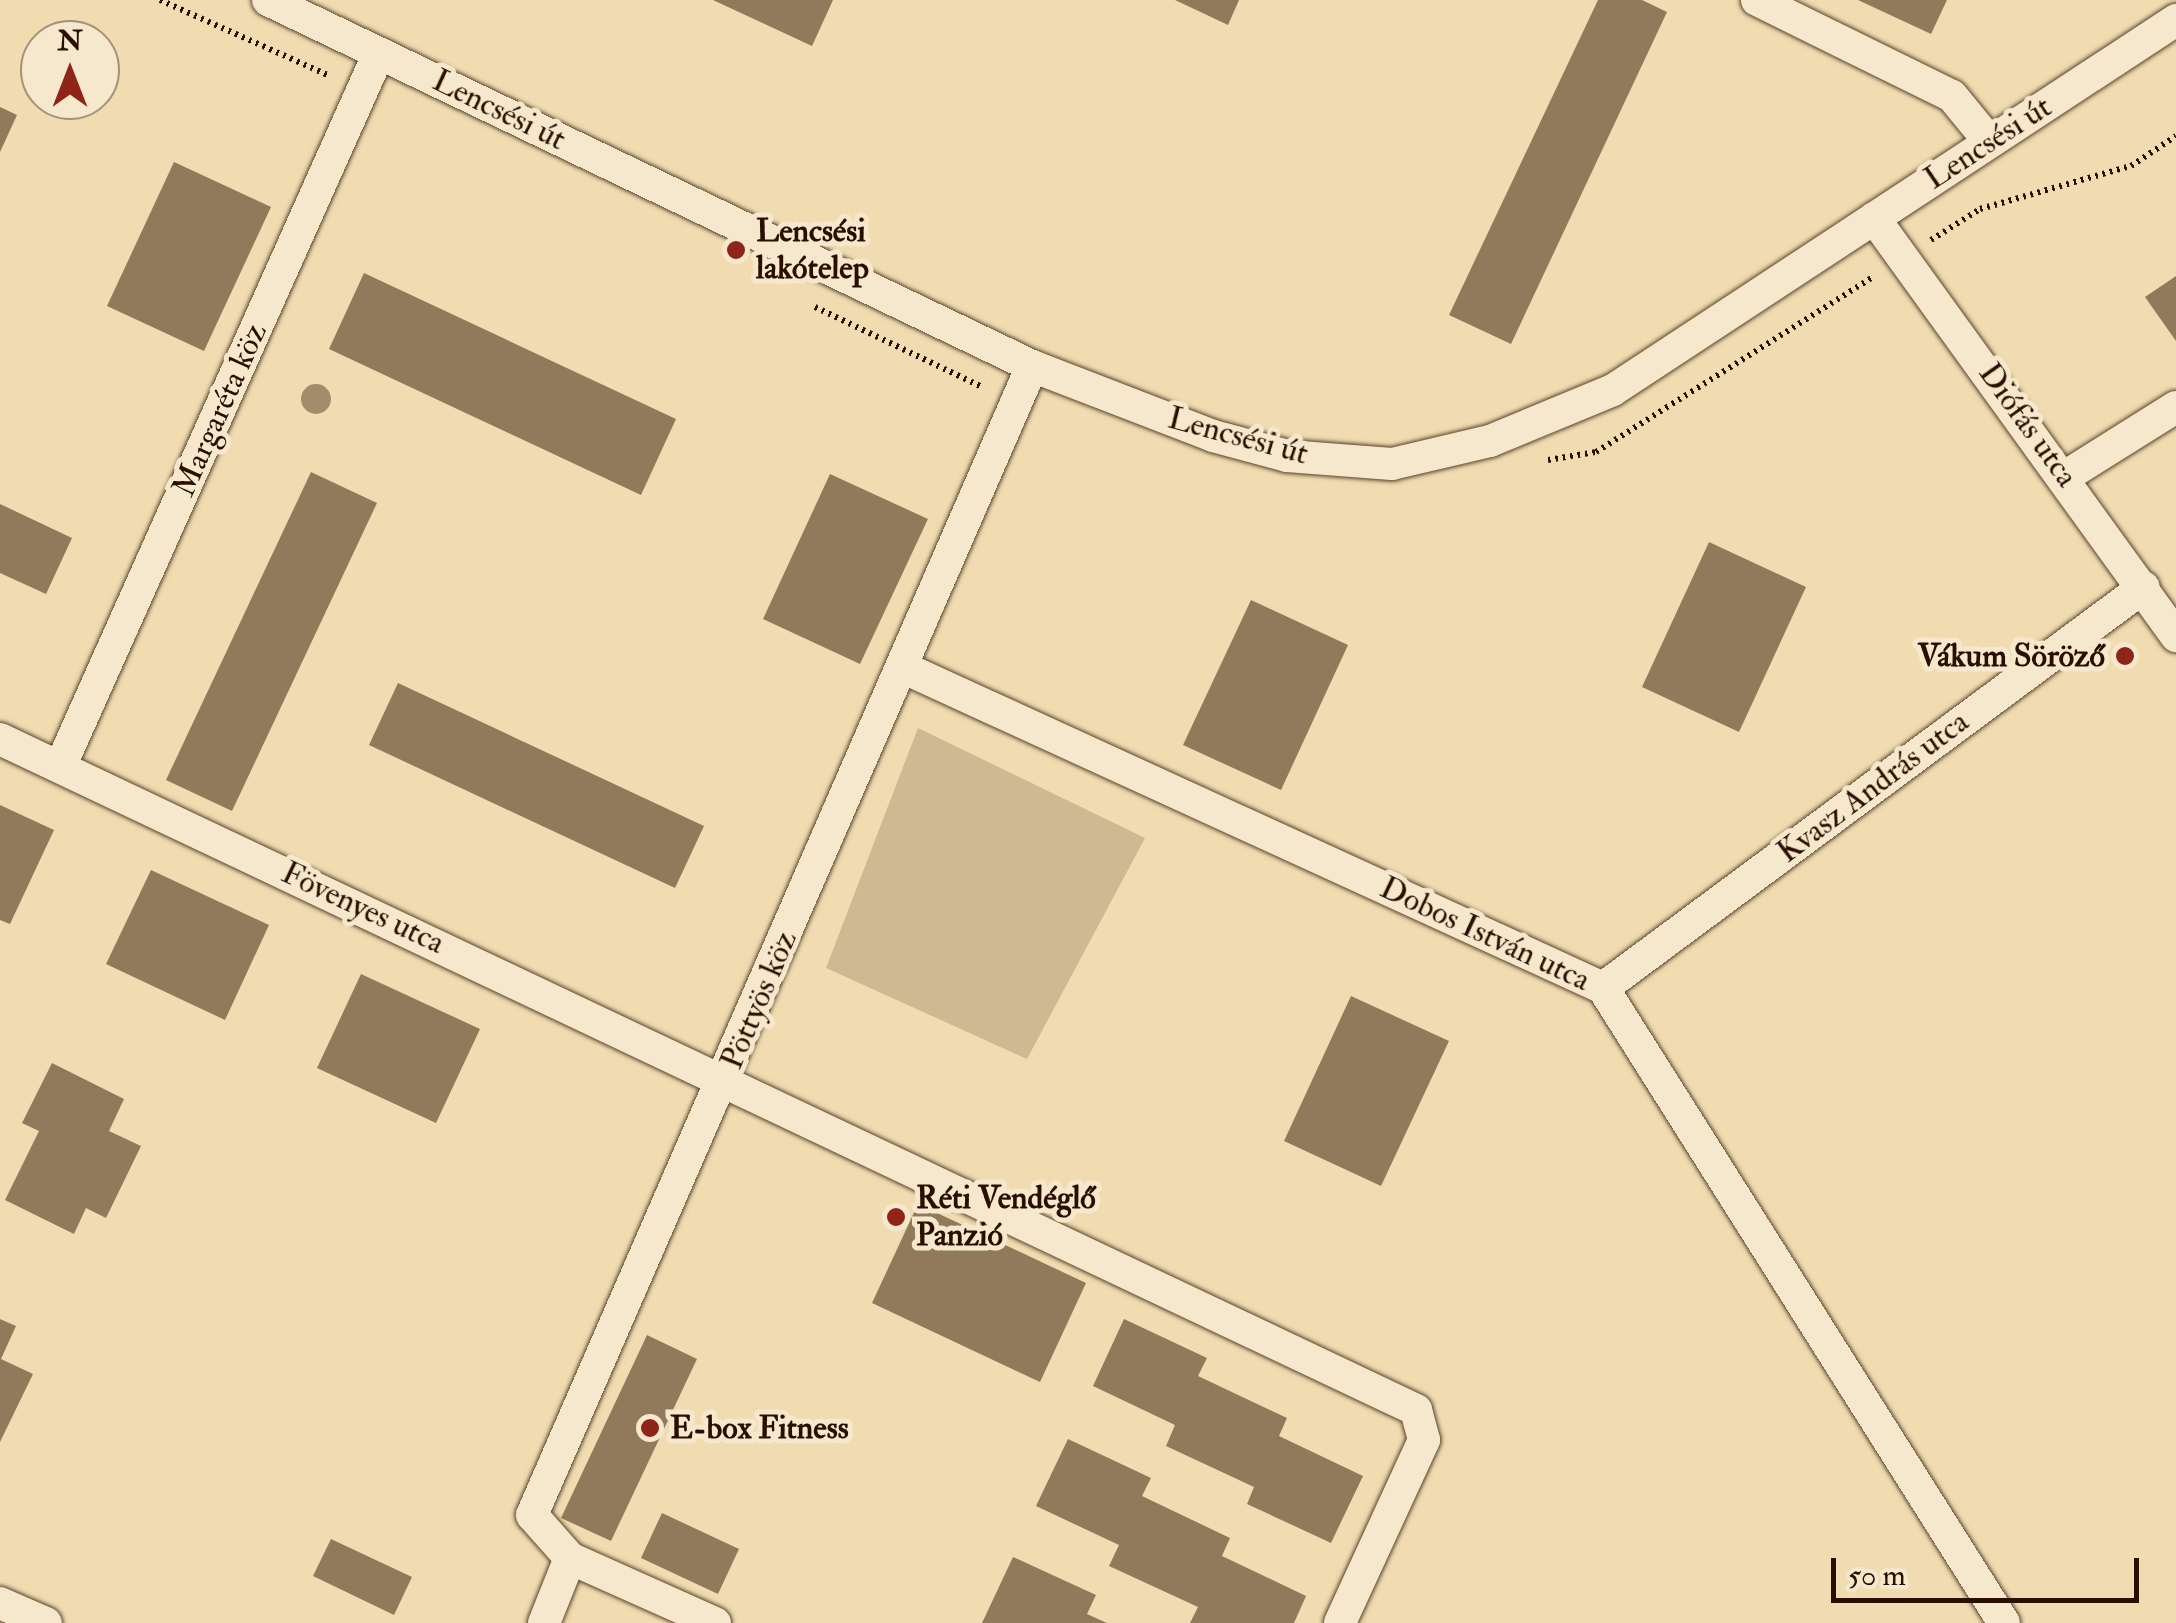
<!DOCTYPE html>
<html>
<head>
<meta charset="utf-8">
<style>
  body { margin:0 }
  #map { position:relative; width:2176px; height:1623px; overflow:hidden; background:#f0dcb0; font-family:"IM FELL Double Pica",serif }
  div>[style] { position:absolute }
  .green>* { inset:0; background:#ceb992 }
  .building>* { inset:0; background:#91795c }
  .path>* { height:6px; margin-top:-3px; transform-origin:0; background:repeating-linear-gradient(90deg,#2a0e00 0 2.5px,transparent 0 7.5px) }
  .roads { filter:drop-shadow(0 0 2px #5c422c) drop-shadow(0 0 2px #5c422c) }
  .street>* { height:32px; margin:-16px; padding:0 16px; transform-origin:16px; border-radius:16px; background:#f5e8cc }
  .trees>* { width:30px; height:30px; margin:-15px; border-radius:50%; background:#a28c6b }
  .dots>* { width:28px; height:28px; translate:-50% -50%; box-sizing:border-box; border:5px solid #f5e8cc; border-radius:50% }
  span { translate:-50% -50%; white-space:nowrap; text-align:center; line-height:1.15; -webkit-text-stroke:10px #f5e8cc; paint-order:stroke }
  .street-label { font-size:32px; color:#2a0e00 }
  .poi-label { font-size:32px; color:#2a0e00; font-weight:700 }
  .left { translate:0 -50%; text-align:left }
  .right { translate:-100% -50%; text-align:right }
  .north { position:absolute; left:20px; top:20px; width:100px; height:100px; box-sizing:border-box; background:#f5e8cc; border:2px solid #a4917a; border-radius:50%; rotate:0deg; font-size:28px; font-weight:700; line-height:40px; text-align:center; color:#2a0e00 }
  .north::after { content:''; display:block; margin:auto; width:35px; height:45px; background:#8f2418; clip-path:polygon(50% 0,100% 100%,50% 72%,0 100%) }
  .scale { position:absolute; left:1831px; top:1558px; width:308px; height:45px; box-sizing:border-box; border:5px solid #2a0e00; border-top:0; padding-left:12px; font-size:30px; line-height:35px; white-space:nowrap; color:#2a0e00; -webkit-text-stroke:8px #f5e8cc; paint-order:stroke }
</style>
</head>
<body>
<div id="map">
  <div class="green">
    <div style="clip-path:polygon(918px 728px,1145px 838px,1027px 1059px,826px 968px)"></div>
  </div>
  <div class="building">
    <div style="clip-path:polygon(713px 0,833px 0,812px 46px)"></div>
    <div style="clip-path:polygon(1175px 0,1239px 0,1228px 25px)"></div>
    <div style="clip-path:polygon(1598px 0,1642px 0,1667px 12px,1511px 344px,1449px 315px)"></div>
    <div style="clip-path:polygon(1858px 0,1947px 0,1931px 34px)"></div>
    <div style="clip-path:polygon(0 107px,17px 115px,0 152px)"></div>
    <div style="clip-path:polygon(174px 162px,271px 207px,204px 351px,107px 306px)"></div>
    <div style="clip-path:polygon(364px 273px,676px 419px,641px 495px,329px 349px)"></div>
    <div style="clip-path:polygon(2176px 276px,2176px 341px,2145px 297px)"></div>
    <div style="clip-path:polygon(311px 472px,377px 503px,232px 811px,166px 780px)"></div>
    <div style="clip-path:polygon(830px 474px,928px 519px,860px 664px,763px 619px)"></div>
    <div style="clip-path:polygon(0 504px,72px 538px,46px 594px,0 573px)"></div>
    <div style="clip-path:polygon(1709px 542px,1806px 587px,1739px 732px,1642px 687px)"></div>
    <div style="clip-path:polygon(1251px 600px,1348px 645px,1281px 790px,1183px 745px)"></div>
    <div style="clip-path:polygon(398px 683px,704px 826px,675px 888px,369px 745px)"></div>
    <div style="clip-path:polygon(0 805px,54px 830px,10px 924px,0 920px)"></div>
    <div style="clip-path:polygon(151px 870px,269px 925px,225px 1020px,106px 964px)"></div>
    <div style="clip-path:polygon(361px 974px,480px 1029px,436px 1123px,317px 1068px)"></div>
    <div style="clip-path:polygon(1351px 996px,1449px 1041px,1381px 1186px,1284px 1141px)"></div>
    <div style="clip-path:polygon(52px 1063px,124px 1099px,109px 1131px,141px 1146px,106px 1218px,86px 1208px,74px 1234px,5px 1200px,39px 1131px,22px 1123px)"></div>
    <div style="clip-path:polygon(918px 1204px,1086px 1283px,1040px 1382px,872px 1303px)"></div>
    <div style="clip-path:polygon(0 1319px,16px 1326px,1px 1359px,33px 1374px,0 1442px)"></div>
    <div style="clip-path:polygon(1124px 1319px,1207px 1358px,1198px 1376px,1287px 1418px,1279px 1436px,1363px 1476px,1331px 1543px,1247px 1504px,1254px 1487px,1166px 1446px,1175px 1425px,1093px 1386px)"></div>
    <div style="clip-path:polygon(647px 1335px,697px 1359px,611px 1541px,561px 1518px)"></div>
    <div style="clip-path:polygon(1068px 1439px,1151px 1478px,1142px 1496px,1230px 1538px,1222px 1556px,1306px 1596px,1294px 1623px,1190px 1623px,1198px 1607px,1109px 1566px,1119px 1545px,1036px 1506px)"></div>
    <div style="clip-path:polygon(662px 1513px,739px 1549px,718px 1594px,641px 1558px)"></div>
    <div style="clip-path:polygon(331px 1539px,412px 1577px,394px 1615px,313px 1576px)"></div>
    <div style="clip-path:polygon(1013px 1557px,1096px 1595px,1087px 1614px,1107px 1623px,982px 1623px)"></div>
  </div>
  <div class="path">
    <div style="left:160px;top:0;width:186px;rotate:24.1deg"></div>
    <div style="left:1931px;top:240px;width:58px;rotate:-32.3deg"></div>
    <div style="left:1980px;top:209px;width:157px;rotate:-15.9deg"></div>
    <div style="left:2131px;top:166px;width:54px;rotate:-33.7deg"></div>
    <div style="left:815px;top:307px;width:187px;rotate:25.6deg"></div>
    <div style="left:1548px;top:460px;width:49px;rotate:-9.5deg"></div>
    <div style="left:1596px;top:452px;width:329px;rotate:-32.3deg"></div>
  </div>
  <div class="roads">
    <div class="street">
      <div style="left:268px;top:0;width:847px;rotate:25.6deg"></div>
      <div style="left:1032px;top:366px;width:194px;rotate:21.1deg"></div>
      <div style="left:1213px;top:436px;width:77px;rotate:15.1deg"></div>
      <div style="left:1287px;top:456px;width:105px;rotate:4.4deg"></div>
      <div style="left:1392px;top:464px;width:101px;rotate:-13.2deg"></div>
      <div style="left:1490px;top:441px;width:133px;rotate:-22.5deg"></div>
      <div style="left:1613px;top:390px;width:674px;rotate:-33.31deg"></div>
      <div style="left:1757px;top:0;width:217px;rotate:26.2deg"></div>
      <div style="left:1952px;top:96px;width:58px;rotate:50.6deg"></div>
      <div style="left:1874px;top:218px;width:516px;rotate:54.15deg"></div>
      <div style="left:2066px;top:476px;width:130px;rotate:-32.1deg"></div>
      <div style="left:902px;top:667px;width:771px;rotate:24.6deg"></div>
      <div style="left:1603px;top:988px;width:751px;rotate:57.73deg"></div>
      <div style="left:0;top:739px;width:1567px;rotate:25.35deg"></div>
      <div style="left:1416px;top:1410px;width:31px;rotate:75deg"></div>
      <div style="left:1424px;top:1440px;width:201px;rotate:114.7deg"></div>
      <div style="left:60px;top:767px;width:782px;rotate:-65.93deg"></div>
      <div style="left:1603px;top:988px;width:673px;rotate:-36.55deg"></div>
      <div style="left:0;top:1603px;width:50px;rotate:23.5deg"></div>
      <div style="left:544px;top:1623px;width:70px;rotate:-68.2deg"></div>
      <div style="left:715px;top:1623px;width:159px;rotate:-155.9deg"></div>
      <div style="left:570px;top:1558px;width:57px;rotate:-131.5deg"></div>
      <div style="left:532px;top:1515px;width:1253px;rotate:-66.48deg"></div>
    </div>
  </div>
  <div class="trees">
    <div style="left:316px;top:399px"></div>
  </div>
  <div class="dots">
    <div style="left:736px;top:250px;background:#8f2418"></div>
    <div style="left:2125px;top:656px;background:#8f2418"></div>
    <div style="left:896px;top:1217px;background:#8f2418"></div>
    <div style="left:650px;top:1428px;background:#8f2418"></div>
  </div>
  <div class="street-label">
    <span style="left:499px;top:110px;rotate:26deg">Lencsési út</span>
    <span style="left:1988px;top:143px;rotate:-33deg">Lencsési út</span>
    <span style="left:220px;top:410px;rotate:-66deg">Margaréta köz</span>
    <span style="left:2028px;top:425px;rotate:54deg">Diófás utca</span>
    <span style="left:1238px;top:436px;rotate:15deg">Lencsési út</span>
    <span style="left:1873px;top:787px;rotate:-37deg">Kvasz András utca</span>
    <span style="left:363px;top:908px;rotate:25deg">Fövenyes utca</span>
    <span style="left:1485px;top:934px;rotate:25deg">Dobos István utca</span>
    <span style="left:759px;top:1000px;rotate:-67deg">Pöttyös köz</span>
  </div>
  <div class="poi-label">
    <span class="left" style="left:756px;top:250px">Lencsési<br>lakótelep</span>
    <span class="right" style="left:2105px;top:656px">Vákum Söröző</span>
    <span class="left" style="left:916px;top:1217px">Réti Vendéglő<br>Panzió</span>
    <span class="left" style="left:670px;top:1428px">E-box Fitness</span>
  </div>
  <div class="north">N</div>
  <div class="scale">50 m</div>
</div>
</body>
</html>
